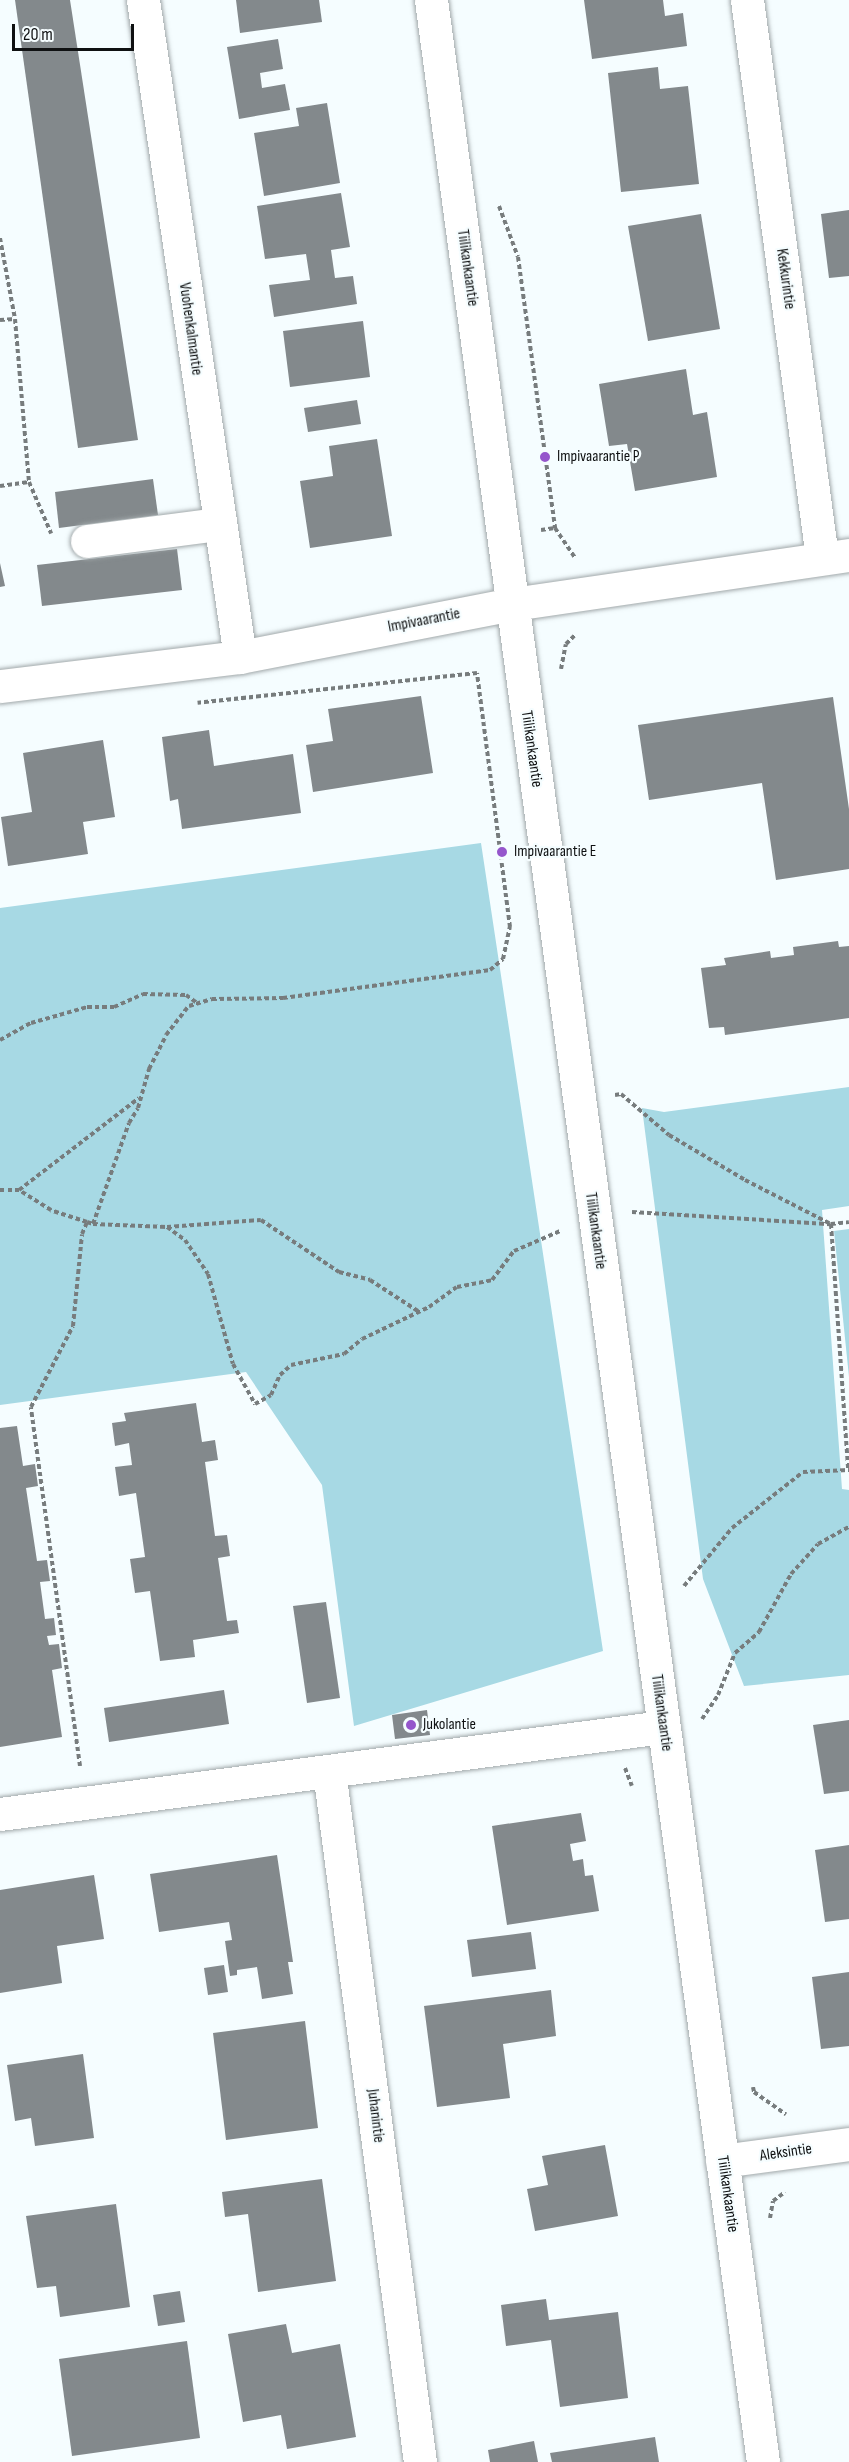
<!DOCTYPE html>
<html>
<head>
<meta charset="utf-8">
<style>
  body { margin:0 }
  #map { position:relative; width:849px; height:2462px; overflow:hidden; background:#f5fdff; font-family:"Sofia Sans Condensed",sans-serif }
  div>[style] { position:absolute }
  .green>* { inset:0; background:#a7d9e4 }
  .building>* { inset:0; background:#83898c }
  .path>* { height:4px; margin-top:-2px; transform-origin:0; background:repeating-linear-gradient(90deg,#777c7d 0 4.5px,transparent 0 7.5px) }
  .roads { filter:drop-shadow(0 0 2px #a2a9ab) drop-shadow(0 0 2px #a2a9ab) }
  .minor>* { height:33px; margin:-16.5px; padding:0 16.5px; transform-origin:16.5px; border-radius:16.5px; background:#fff }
  .dots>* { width:16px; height:16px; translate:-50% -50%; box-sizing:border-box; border:3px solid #f5fdff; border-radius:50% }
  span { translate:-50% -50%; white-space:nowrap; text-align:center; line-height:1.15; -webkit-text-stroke:4.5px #f5fdff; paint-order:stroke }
  .street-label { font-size:16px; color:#0f1112 }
  .poi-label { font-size:16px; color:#0f1112 }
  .left { translate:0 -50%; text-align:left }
  .scale { position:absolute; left:12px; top:24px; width:122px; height:27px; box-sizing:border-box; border:3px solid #0f1112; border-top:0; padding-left:8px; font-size:18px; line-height:21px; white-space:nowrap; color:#0f1112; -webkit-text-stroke:4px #f5fdff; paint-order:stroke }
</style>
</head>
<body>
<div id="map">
  <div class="green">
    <div style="clip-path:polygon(481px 843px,603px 1651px,354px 1726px,322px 1485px,246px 1372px,0 1405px,0 908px)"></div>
    <div style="clip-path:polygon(849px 1087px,849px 1206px,822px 1210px,842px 1489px,849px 1490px,849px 1675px,744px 1686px,703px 1579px,642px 1108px,664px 1112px)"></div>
    <div style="clip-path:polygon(849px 1229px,849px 1377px,834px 1231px)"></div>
  </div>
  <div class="building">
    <div style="clip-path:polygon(15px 0,70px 0,138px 440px,78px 448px)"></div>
    <div style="clip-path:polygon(236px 0,319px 0,322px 22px,240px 33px)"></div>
    <div style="clip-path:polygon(584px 0,663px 0,665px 16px,683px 13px,687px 46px,592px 59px)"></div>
    <div style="clip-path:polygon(278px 39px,283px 69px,260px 73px,262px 88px,285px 84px,290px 110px,239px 119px,227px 47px)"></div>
    <div style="clip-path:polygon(658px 67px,660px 89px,688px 86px,699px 184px,621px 192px,608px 73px)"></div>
    <div style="clip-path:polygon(327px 103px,340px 183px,264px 196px,254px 133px,299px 126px,296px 108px)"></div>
    <div style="clip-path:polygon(341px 193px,350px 247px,331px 250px,335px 278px,353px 276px,357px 304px,274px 317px,269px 285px,310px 280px,306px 254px,265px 259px,257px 206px)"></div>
    <div style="clip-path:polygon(849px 210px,849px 276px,829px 278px,821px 214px)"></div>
    <div style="clip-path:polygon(701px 214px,720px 329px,648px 341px,628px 226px)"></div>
    <div style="clip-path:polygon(363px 321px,370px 377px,290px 387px,283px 331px)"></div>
    <div style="clip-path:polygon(686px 369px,693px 415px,707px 412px,717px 477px,635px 491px,627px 444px,609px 446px,599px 384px)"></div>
    <div style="clip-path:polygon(357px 400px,361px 424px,308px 432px,304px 408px)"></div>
    <div style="clip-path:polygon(377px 439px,392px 536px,310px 548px,300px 481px,333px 476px,329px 446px)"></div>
    <div style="clip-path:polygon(153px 479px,158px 515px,59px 528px,55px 492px)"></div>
    <div style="clip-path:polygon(177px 549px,182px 590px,42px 606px,37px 565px)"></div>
    <div style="clip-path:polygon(0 563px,5px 586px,0 587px)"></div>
    <div style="clip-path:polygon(421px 696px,433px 773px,313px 792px,306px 745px,333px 741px,328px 709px)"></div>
    <div style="clip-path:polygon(833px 697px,849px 809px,849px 869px,776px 880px,762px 783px,649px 800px,638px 725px)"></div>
    <div style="clip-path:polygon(209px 730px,214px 766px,293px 754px,301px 813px,182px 829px,178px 799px,170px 801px,162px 737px)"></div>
    <div style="clip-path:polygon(103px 740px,115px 817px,83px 822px,88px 854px,8px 866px,1px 817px,32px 812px,23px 753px)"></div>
    <div style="clip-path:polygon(838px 941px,839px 947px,849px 946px,849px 1018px,725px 1035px,724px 1027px,709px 1028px,701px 968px,726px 965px,724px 958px,770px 951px,771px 958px,794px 955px,793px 947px)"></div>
    <div style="clip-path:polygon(196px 1403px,202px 1442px,215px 1440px,218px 1460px,205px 1462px,215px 1536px,227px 1535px,230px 1556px,218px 1558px,227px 1621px,237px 1620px,239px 1633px,193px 1640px,195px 1657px,160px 1661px,150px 1591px,135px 1593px,130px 1559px,145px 1557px,136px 1493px,119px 1496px,115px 1467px,132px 1465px,129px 1443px,115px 1446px,112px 1423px,126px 1421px,124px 1413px)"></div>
    <div style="clip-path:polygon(17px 1426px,23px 1466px,35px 1464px,38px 1486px,26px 1488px,37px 1561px,47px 1560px,50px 1581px,40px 1582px,45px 1619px,54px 1618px,56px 1635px,47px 1636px,49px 1645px,59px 1644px,62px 1668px,52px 1670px,62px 1737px,0 1747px,0 1428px)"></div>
    <div style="clip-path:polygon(326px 1602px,340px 1698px,307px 1703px,293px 1606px)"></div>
    <div style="clip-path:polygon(224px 1690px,229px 1724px,109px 1742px,104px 1708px)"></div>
    <div style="clip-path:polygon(427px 1710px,430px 1735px,395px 1739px,392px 1715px)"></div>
    <div style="clip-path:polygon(849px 1720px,849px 1791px,824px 1794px,813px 1725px)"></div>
    <div style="clip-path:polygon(581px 1813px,586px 1841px,570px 1844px,573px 1861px,583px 1859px,585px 1876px,593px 1875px,599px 1911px,507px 1925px,492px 1826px)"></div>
    <div style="clip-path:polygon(849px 1845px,849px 1919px,825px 1922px,815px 1850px)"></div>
    <div style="clip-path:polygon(277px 1855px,293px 1962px,288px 1962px,293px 1994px,262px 1999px,257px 1967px,237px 1970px,237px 1975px,230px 1976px,225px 1941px,232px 1940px,229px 1922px,159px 1932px,150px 1874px)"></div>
    <div style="clip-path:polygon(94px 1875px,104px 1939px,57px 1946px,62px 1983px,0 1993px,0 1890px)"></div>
    <div style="clip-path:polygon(531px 1932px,536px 1969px,472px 1977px,467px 1940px)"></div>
    <div style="clip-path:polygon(224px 1965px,228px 1992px,208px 1995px,204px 1968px)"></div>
    <div style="clip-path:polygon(849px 1972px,849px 2046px,821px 2049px,812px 1977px)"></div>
    <div style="clip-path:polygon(551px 1990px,556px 2036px,503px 2044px,510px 2098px,437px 2107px,424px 2006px)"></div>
    <div style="clip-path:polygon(305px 2021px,318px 2128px,226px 2140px,213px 2033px)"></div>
    <div style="clip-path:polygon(83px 2054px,94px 2138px,35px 2146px,31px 2118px,15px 2121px,7px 2065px)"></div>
    <div style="clip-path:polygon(605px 2145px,618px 2216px,535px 2231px,527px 2189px,548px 2185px,542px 2156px)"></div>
    <div style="clip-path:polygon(322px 2179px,336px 2281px,258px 2292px,248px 2214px,225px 2217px,222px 2192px)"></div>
    <div style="clip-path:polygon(116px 2204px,130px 2307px,60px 2317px,56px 2286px,37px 2288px,26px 2216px)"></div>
    <div style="clip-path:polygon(180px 2291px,185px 2322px,158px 2326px,153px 2295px)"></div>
    <div style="clip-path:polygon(546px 2299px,549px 2320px,618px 2312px,628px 2398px,560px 2407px,551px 2340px,506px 2346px,501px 2305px)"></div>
    <div style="clip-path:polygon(286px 2324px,292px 2353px,340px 2344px,356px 2437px,287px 2449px,281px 2415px,243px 2422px,228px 2334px)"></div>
    <div style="clip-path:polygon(187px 2341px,200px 2438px,72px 2456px,59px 2359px)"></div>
    <div style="clip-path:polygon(655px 2437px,659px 2462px,552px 2462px,550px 2453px)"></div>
    <div style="clip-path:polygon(534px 2441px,538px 2462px,490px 2462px,488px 2450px)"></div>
  </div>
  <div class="path">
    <div style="left:499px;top:206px;width:54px;rotate:69.6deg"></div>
    <div style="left:518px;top:257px;width:274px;rotate:82.2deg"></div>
    <div style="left:555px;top:528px;width:36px;rotate:56deg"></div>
    <div style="left:0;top:238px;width:82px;rotate:79.5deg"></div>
    <div style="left:15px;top:319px;width:164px;rotate:85.1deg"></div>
    <div style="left:0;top:320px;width:15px;rotate:-4deg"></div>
    <div style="left:0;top:486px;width:29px;rotate:-8deg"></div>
    <div style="left:29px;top:482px;width:56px;rotate:66.7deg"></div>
    <div style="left:541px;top:530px;width:14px;rotate:-8deg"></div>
    <div style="left:561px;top:669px;width:25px;rotate:-79deg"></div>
    <div style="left:566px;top:644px;width:14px;rotate:-45deg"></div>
    <div style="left:0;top:1040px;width:35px;rotate:-29deg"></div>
    <div style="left:31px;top:1023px;width:58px;rotate:-15.9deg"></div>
    <div style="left:87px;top:1007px;width:27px"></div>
    <div style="left:114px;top:1007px;width:32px;rotate:-24deg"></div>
    <div style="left:143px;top:994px;width:43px;rotate:1.3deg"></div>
    <div style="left:186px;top:995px;width:14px;rotate:36deg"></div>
    <div style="left:615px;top:1095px;width:6px;rotate:-9deg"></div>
    <div style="left:621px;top:1094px;width:63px;rotate:40.5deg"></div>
    <div style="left:669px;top:1135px;width:88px;rotate:30.6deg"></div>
    <div style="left:745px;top:1180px;width:97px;rotate:27.1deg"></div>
    <div style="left:831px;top:1224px;width:18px;rotate:-6deg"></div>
    <div style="left:0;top:1190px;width:19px"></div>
    <div style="left:632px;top:1212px;width:199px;rotate:3.5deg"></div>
    <div style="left:831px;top:1224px;width:247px;rotate:86deg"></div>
    <div style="left:87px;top:1222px;width:38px;rotate:-162deg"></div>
    <div style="left:51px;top:1210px;width:38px;rotate:-148deg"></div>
    <div style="left:19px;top:1190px;width:151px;rotate:-37.5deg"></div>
    <div style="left:93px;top:1224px;width:74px;rotate:2.3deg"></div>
    <div style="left:167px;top:1227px;width:94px;rotate:-4.3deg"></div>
    <div style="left:261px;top:1220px;width:94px;rotate:33.7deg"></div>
    <div style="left:339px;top:1272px;width:32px;rotate:14deg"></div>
    <div style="left:370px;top:1280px;width:57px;rotate:32.9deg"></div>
    <div style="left:167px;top:1227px;width:22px;rotate:36deg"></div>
    <div style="left:185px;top:1240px;width:41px;rotate:55.9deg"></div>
    <div style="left:208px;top:1274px;width:93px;rotate:74.5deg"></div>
    <div style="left:233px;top:1364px;width:46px;rotate:61.2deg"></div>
    <div style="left:255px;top:1404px;width:18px;rotate:-29deg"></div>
    <div style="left:271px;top:1395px;width:22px;rotate:-66deg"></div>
    <div style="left:280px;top:1375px;width:15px;rotate:-42deg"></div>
    <div style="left:291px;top:1365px;width:54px;rotate:-11.7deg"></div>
    <div style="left:344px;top:1354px;width:23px;rotate:-40deg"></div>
    <div style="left:362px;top:1339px;width:74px;rotate:-25.5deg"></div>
    <div style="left:429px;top:1307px;width:34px;rotate:-36deg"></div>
    <div style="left:457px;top:1287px;width:36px;rotate:-11deg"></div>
    <div style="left:492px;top:1280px;width:36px;rotate:-53deg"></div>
    <div style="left:514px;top:1251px;width:50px;rotate:-23.5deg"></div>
    <div style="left:684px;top:1586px;width:75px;rotate:-50.4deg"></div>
    <div style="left:732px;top:1528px;width:90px;rotate:-38.3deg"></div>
    <div style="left:803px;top:1472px;width:46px;rotate:-2.5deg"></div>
    <div style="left:702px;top:1719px;width:29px;rotate:-56deg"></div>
    <div style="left:718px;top:1695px;width:45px;rotate:-68deg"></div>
    <div style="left:735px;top:1653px;width:32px;rotate:-41deg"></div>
    <div style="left:759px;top:1632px;width:66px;rotate:-61.1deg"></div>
    <div style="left:791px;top:1574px;width:40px;rotate:-48deg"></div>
    <div style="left:818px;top:1544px;width:35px;rotate:-29deg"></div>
    <div style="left:80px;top:1766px;width:362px;rotate:-97.8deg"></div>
    <div style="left:31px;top:1407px;width:91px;rotate:-62.6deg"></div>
    <div style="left:73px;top:1326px;width:92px;rotate:-84.4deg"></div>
    <div style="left:82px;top:1234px;width:13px;rotate:-67deg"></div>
    <div style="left:87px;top:1222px;width:6px;rotate:18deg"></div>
    <div style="left:93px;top:1224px;width:107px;rotate:-70.4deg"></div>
    <div style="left:129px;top:1123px;width:17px;rotate:-59deg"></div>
    <div style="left:138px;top:1108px;width:41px;rotate:-74.2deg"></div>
    <div style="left:149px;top:1069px;width:38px;rotate:-63deg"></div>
    <div style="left:166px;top:1035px;width:37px;rotate:-52deg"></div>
    <div style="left:189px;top:1006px;width:24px;rotate:-17deg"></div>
    <div style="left:212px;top:999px;width:71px;rotate:-0.8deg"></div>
    <div style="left:283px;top:998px;width:209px;rotate:-7.7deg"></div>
    <div style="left:490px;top:970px;width:17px;rotate:-40deg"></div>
    <div style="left:503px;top:959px;width:33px;rotate:-78deg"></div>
    <div style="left:510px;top:927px;width:256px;rotate:-97.4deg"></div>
    <div style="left:477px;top:673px;width:281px;rotate:173.9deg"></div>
    <div style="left:625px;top:1768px;width:19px;rotate:69deg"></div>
    <div style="left:753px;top:2087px;width:5px;rotate:79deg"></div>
    <div style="left:754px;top:2092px;width:39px;rotate:35deg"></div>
    <div style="left:770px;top:2218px;width:17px;rotate:-80deg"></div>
    <div style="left:773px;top:2201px;width:15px;rotate:-37deg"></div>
  </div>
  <div class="roads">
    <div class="minor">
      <div style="left:143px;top:0;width:664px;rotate:81.6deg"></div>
      <div style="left:431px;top:0;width:2484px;rotate:82.32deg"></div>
      <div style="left:747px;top:0;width:563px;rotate:82.34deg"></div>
      <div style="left:87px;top:541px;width:132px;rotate:-7.4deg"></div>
      <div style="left:0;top:686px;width:242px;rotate:-6.9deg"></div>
      <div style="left:240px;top:657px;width:278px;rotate:-11deg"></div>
      <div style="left:513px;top:604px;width:340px;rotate:-8.3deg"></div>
      <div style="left:329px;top:1771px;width:697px;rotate:82.5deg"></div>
      <div style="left:0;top:1814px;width:669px;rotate:-7.48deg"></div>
      <div style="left:722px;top:2161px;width:128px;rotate:-7.6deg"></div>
    </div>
  </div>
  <div class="dots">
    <div style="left:545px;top:457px;background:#9556cc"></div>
    <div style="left:502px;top:852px;background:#9556cc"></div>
    <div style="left:411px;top:1725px;background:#9556cc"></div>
  </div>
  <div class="street-label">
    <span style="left:467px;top:268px;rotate:82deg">Tiilikankaantie</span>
    <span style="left:785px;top:279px;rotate:82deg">Kekkurintie</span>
    <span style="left:190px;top:329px;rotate:82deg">Vuohenkalmantie</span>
    <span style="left:424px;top:621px;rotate:-11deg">Impivaarantie</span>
    <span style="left:531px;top:749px;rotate:82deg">Tiilikankaantie</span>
    <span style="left:595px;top:1231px;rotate:82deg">Tiilikankaantie</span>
    <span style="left:661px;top:1713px;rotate:82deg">Tiilikankaantie</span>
    <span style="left:375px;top:2116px;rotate:83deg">Juhanintie</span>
    <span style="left:786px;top:2153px;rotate:-8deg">Aleksintie</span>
    <span style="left:727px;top:2194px;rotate:82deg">Tiilikankaantie</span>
  </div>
  <div class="poi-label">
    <span class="left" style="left:557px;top:457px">Impivaarantie P</span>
    <span class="left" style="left:514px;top:852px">Impivaarantie E</span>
    <span class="left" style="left:423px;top:1725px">Jukolantie</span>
  </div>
  <div class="scale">20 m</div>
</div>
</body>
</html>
